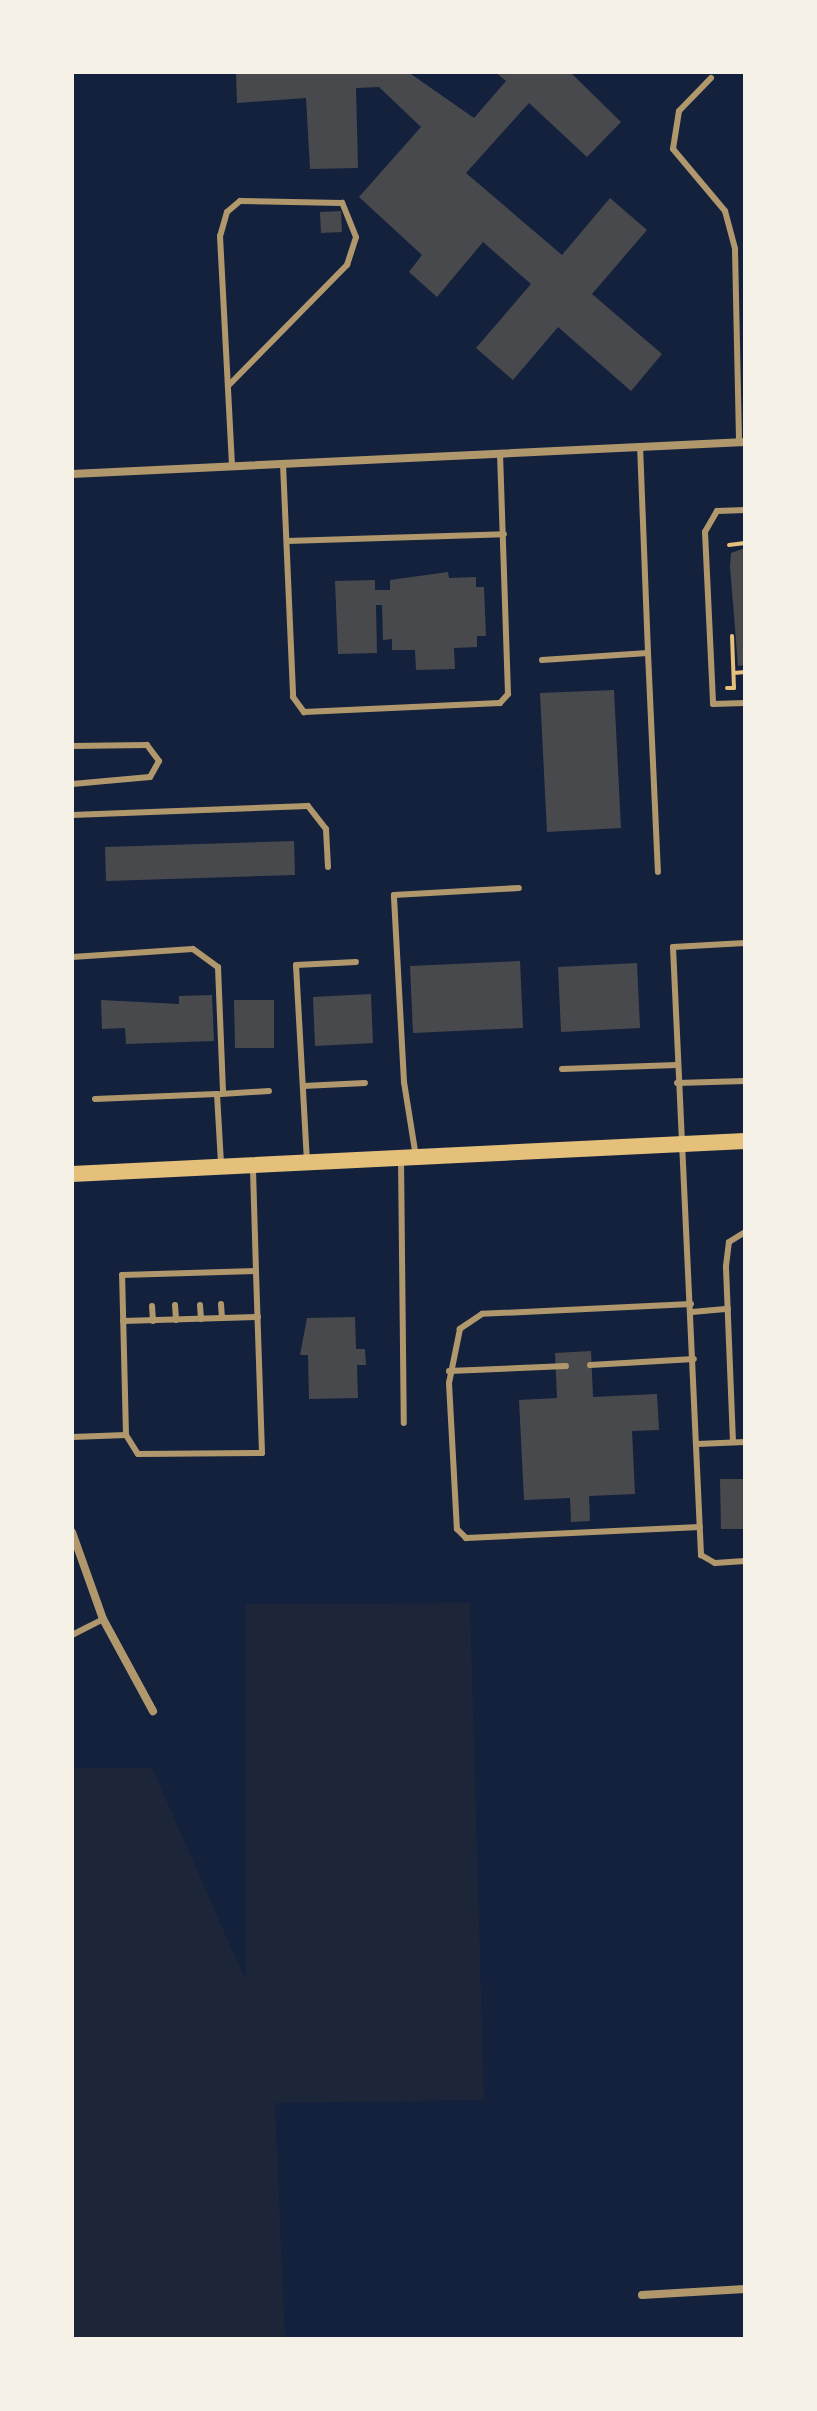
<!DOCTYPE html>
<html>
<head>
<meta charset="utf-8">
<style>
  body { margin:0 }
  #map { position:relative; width:817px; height:2411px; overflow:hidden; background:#14213d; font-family:"Crimson Pro",serif }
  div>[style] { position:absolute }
  .green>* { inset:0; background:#1d2539 }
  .building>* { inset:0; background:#48494c }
  .path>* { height:4px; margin:-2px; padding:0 2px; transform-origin:2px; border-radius:2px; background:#e5c07b }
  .service>* { height:6px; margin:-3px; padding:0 3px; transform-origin:3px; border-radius:3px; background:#b1986c }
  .minor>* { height:8px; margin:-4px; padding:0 4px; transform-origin:4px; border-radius:4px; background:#b1986c }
  .secondary>* { height:16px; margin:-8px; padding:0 8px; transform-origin:8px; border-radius:8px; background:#e5c07b }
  span { translate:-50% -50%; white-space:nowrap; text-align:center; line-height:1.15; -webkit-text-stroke:7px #f6f1e7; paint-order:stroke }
  .frame { position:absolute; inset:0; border:74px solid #f6f1e7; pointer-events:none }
</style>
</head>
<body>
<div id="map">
  <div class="green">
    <div style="clip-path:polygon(470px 1603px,484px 2100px,275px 2103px,285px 2339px,72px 2339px,72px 1768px,152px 1768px,246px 1981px,246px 1604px)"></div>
  </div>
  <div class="building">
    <div style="clip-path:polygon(236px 72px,408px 72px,474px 118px,506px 81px,495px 72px,570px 72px,621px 122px,587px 157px,529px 103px,466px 173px,562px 255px,610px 198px,647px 230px,592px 294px,662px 354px,631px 391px,558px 327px,513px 380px,476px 348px,531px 284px,483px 242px,437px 297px,409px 272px,422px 255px,359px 197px,421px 127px,379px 87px,356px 88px,358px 168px,310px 169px,306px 98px,237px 103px)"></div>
    <div style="clip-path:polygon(341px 211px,342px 232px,321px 233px,320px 212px)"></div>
    <div style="clip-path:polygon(745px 548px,745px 665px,738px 666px,730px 566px,731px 553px)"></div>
    <div style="clip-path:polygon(448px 572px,449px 578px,476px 577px,476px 587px,484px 587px,486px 636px,477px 636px,477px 647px,454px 648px,455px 669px,416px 670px,415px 650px,392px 650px,392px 639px,383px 640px,382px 605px,376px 605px,377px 653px,338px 654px,335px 581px,375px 580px,375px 590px,390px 590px,390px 580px)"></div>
    <div style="clip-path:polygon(614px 690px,621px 828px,547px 832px,540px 693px)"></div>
    <div style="clip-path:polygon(294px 841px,295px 875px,106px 881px,105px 847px)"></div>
    <div style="clip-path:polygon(520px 961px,523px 1028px,413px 1033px,410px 966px)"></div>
    <div style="clip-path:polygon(637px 963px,640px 1028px,561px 1032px,558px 967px)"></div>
    <div style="clip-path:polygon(371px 994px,373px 1043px,315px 1046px,313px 997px)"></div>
    <div style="clip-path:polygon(212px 995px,214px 1041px,126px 1044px,125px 1028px,102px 1029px,101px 1000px,179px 1004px,179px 996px)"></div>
    <div style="clip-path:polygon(234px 1000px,274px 1000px,274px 1048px,235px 1048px)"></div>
    <div style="clip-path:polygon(355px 1317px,356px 1349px,365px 1349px,366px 1365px,357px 1365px,358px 1398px,309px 1399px,308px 1355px,300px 1355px,307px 1318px)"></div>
    <div style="clip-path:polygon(591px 1351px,593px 1397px,657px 1394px,659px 1430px,632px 1431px,635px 1494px,589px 1496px,590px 1521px,571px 1522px,570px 1498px,524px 1500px,519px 1400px,557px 1398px,555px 1353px)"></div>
    <div style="clip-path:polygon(720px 1479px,745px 1479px,745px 1529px,721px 1529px)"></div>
  </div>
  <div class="path">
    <div style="left:729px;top:545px;width:16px;rotate:-7deg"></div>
    <div style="left:734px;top:673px;width:11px;rotate:-5deg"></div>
    <div style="left:727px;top:688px;width:7px"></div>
    <div style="left:734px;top:688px;width:52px;rotate:-92.2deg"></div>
  </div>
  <div class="service">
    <div style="left:711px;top:78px;width:46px;rotate:134.1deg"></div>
    <div style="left:679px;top:111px;width:38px;rotate:99deg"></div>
    <div style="left:673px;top:149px;width:81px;rotate:50deg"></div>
    <div style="left:725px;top:211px;width:39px;rotate:75deg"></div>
    <div style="left:735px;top:249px;width:193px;rotate:88.8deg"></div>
    <div style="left:228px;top:386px;width:170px;rotate:-45.5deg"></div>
    <div style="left:347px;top:265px;width:29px;rotate:-72deg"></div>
    <div style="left:356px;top:237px;width:37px;rotate:-112deg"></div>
    <div style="left:342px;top:203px;width:102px;rotate:-178.9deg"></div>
    <div style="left:240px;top:201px;width:17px;rotate:140deg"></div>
    <div style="left:227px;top:212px;width:25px;rotate:106deg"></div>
    <div style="left:220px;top:236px;width:231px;rotate:87deg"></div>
    <div style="left:283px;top:464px;width:233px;rotate:87.5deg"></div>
    <div style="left:293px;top:697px;width:19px;rotate:54deg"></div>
    <div style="left:304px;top:712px;width:196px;rotate:-2.6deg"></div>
    <div style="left:500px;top:703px;width:12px;rotate:-48deg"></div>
    <div style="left:508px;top:694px;width:240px;rotate:-91.9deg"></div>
    <div style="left:745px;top:510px;width:28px;rotate:178deg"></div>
    <div style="left:717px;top:511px;width:24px;rotate:120deg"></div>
    <div style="left:705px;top:532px;width:172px;rotate:87.3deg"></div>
    <div style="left:713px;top:704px;width:32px;rotate:-2deg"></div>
    <div style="left:287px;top:541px;width:217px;rotate:-1.8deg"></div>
    <div style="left:648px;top:653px;width:219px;rotate:87.4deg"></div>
    <div style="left:542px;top:660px;width:106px;rotate:-3.8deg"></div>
    <div style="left:648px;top:653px;width:206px;rotate:-92.2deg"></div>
    <div style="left:72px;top:746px;width:75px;rotate:-0.8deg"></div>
    <div style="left:147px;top:745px;width:20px;rotate:53deg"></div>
    <div style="left:159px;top:761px;width:18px;rotate:119deg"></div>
    <div style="left:150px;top:777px;width:78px;rotate:174.9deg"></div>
    <div style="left:72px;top:815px;width:236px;rotate:-2.2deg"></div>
    <div style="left:308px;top:806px;width:29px;rotate:52deg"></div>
    <div style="left:326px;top:829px;width:38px;rotate:87deg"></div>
    <div style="left:745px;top:943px;width:72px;rotate:176.8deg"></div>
    <div style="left:673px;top:947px;width:609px;rotate:87.36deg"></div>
    <div style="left:701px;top:1555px;width:16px;rotate:30deg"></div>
    <div style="left:715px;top:1563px;width:30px;rotate:-4deg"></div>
    <div style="left:72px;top:957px;width:121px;rotate:-3.8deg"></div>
    <div style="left:193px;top:949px;width:31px;rotate:36deg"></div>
    <div style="left:218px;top:967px;width:126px;rotate:87.7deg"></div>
    <div style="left:562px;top:1069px;width:115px;rotate:-2deg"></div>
    <div style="left:677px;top:1083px;width:68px;rotate:-1.7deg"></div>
    <div style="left:303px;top:1086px;width:62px;rotate:-2.8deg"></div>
    <div style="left:221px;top:1094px;width:48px;rotate:-3.6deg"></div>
    <div style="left:95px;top:1099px;width:122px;rotate:-2.3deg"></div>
    <div style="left:217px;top:1094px;width:69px;rotate:86.7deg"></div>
    <div style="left:416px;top:1157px;width:76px;rotate:-99.1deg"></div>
    <div style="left:404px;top:1082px;width:187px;rotate:-93.1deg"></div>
    <div style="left:394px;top:895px;width:125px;rotate:-3.2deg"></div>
    <div style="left:401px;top:1158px;width:265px;rotate:89.4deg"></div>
    <div style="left:307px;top:1162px;width:197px;rotate:-93.2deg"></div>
    <div style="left:296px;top:965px;width:60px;rotate:-2.9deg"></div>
    <div style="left:221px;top:1304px;width:14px;rotate:86deg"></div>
    <div style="left:691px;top:1304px;width:209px;rotate:177.3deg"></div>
    <div style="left:482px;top:1314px;width:27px;rotate:146deg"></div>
    <div style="left:460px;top:1329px;width:55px;rotate:101.5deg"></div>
    <div style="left:449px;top:1383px;width:146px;rotate:86.9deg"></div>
    <div style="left:457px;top:1529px;width:13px;rotate:45deg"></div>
    <div style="left:466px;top:1538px;width:234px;rotate:-2.7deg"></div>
    <div style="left:175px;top:1305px;width:15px;rotate:86deg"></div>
    <div style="left:200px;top:1305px;width:14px;rotate:86deg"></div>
    <div style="left:152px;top:1306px;width:15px;rotate:86deg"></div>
    <div style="left:692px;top:1312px;width:36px;rotate:-5deg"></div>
    <div style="left:123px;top:1321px;width:135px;rotate:-1.7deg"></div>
    <div style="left:590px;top:1365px;width:104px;rotate:-3.3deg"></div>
    <div style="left:449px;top:1371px;width:117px;rotate:-2.4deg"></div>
    <div style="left:126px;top:1435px;width:22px;rotate:58deg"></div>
    <div style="left:138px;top:1454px;width:124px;rotate:-0.5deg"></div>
    <div style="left:262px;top:1453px;width:182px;rotate:-91.9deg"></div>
    <div style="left:72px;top:1437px;width:54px;rotate:-2.1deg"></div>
    <div style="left:126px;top:1435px;width:160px;rotate:-91.4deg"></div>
    <div style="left:122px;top:1275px;width:134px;rotate:-1.7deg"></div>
    <div style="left:256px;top:1271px;width:104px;rotate:-91.7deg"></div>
    <div style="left:733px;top:1442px;width:176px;rotate:-92.3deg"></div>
    <div style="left:726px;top:1266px;width:24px;rotate:-83deg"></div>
    <div style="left:729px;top:1242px;width:19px;rotate:-32deg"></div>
    <div style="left:697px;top:1444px;width:48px;rotate:-2.4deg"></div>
    <div style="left:72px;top:1635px;width:35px;rotate:-27deg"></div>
  </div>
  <div class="minor">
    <div style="left:72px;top:474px;width:674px;rotate:-2.72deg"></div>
    <div style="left:72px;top:1532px;width:92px;rotate:70.4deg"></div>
    <div style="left:103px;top:1619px;width:105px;rotate:61.5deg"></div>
    <div style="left:642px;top:2295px;width:103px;rotate:-3.3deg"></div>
  </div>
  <div class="secondary">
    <div style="left:72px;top:1174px;width:674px;rotate:-2.81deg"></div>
  </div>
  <div class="frame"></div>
</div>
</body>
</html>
